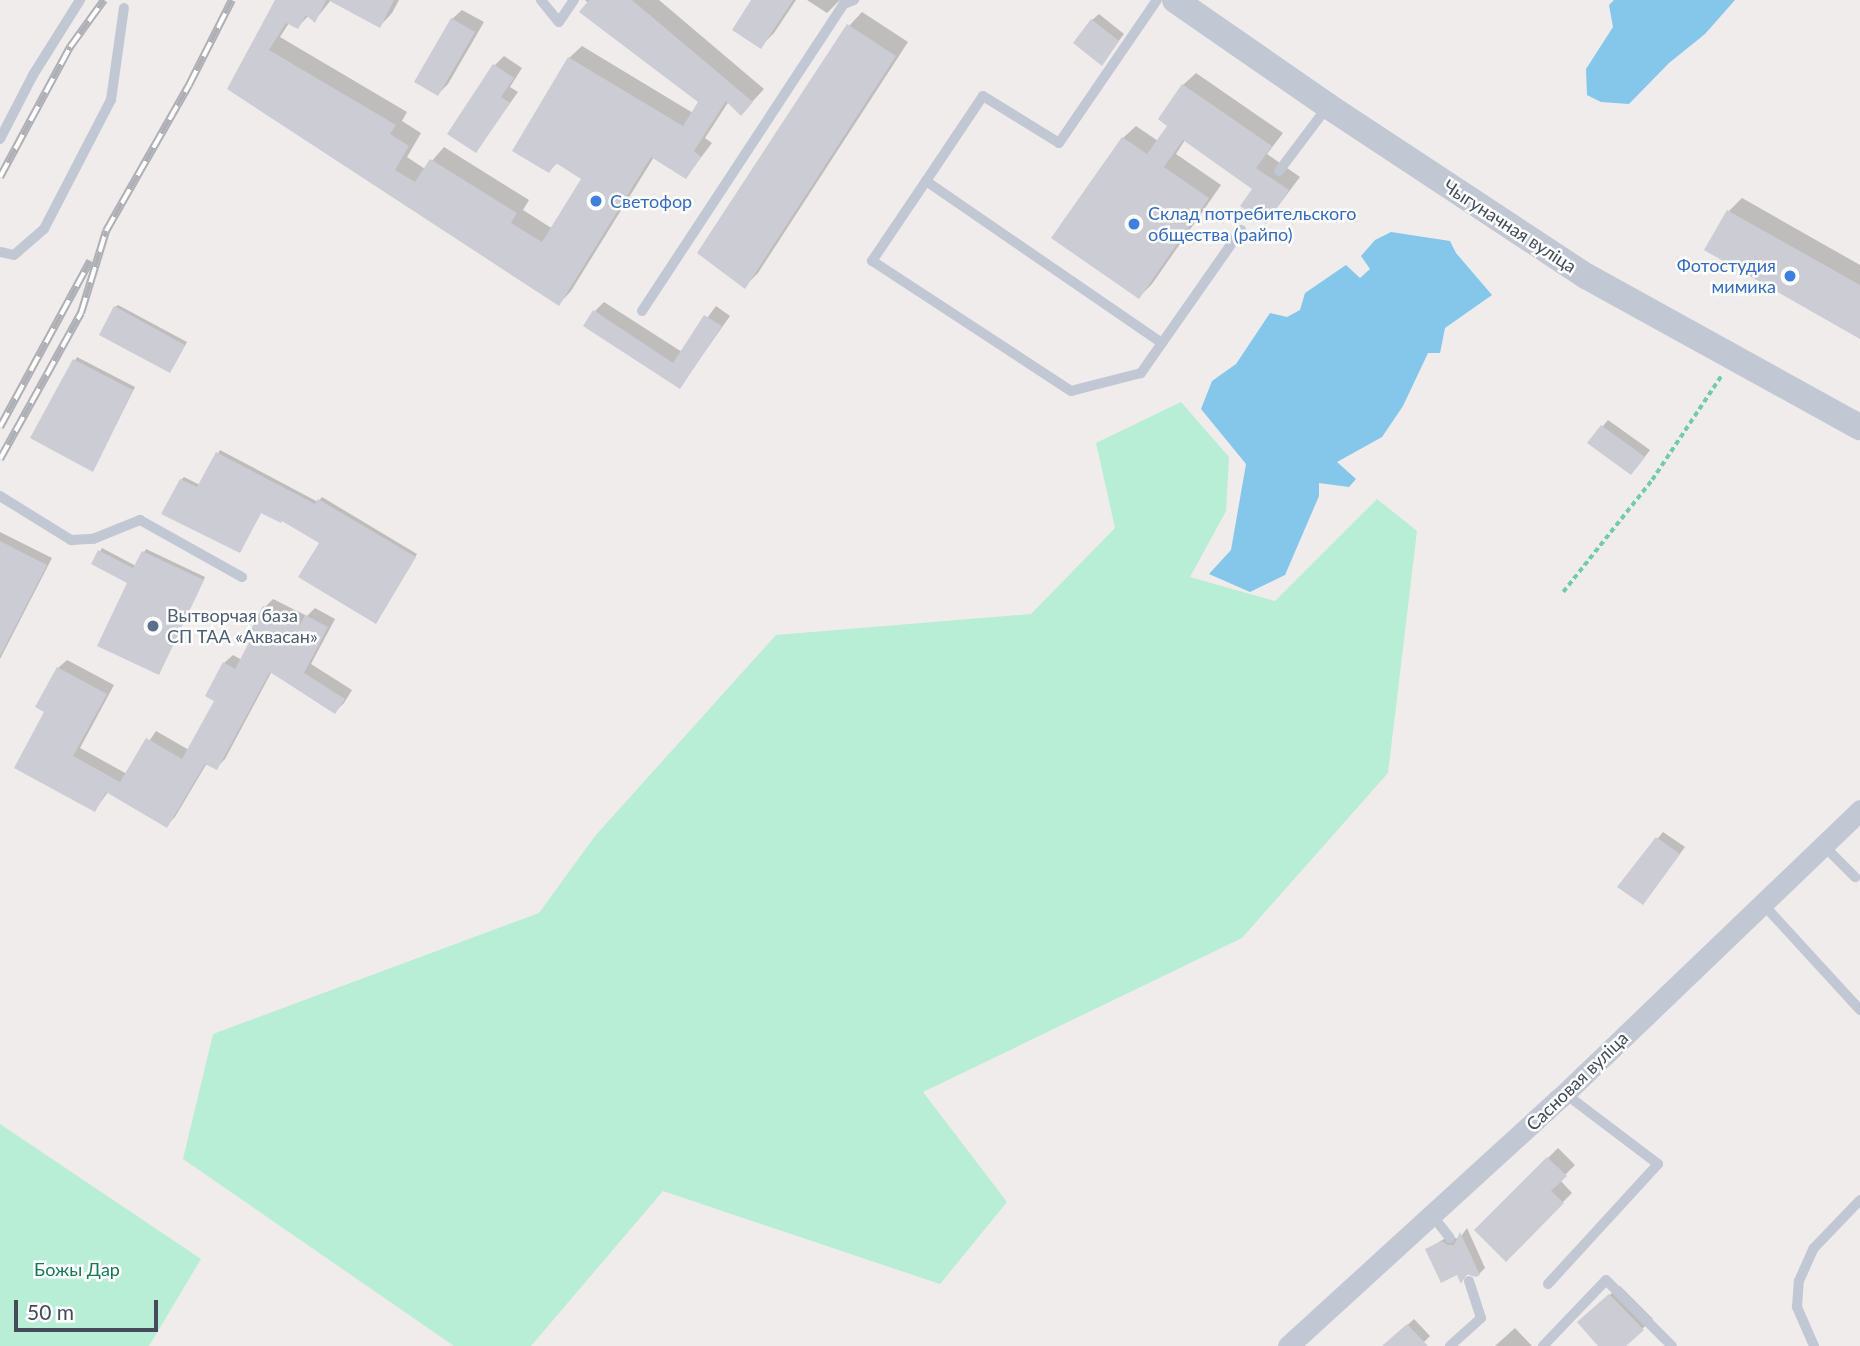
<!DOCTYPE html>
<html>
<head>
<meta charset="utf-8">
<style>
  body { margin:0 }
  #map { position:relative; width:1860px; height:1346px; overflow:hidden; background:#efeceb; font-family:Lato,sans-serif }
  div>[style] { position:absolute }
  .green>* { inset:0; background:#b8eed5 }
  .water>* { inset:0; background:#85c6eb }
  .shadow>* { inset:0; background:#0003 }
  .building>* { inset:0; background:#cbccd4 }
  .path>* { height:3.5px; margin-top:-1.75px; transform-origin:0; background:repeating-linear-gradient(90deg,#71cbac 0 5px,transparent 0 8.5px) }
  .service>* { height:10px; margin:-5px; padding:0 5px; transform-origin:5px; border-radius:5px; background:#c1c8d3 }
  .minor>* { height:21px; margin:-10.5px; padding:0 10.5px; transform-origin:10.5px; border-radius:10.5px; background:#c1c8d3 }
  .tertiary>* { height:26px; margin:-13px; padding:0 13px; transform-origin:13px; border-radius:13px; background:#c1c8d3 }
  .rail>* { height:8px; margin-top:-4px; transform-origin:0; background:repeating-linear-gradient(90deg,#fff 0 16px,#aeb0b6 0 32px); box-sizing:border-box; border-block:2px solid #aeb0b6 }
  .dots>* { width:19px; height:19px; translate:-50% -50%; box-sizing:border-box; border:4px solid #fff; border-radius:50% }
  span { translate:-50% -50%; white-space:nowrap; text-align:center; line-height:1.15; -webkit-text-stroke:5px #fff; paint-order:stroke }
  .shop-label { font-size:18px; color:#366cbe }
  .left { translate:0 -50%; text-align:left }
  .right { translate:-100% -50%; text-align:right }
  .street-label { font-size:18px; color:#444c59 }
  .service-label { font-size:18px; color:#4e5e75 }
  .park-label { font-size:18px; color:#167956 }
  .scale { position:absolute; left:14px; top:1300px; width:144px; height:32px; box-sizing:border-box; border:4px solid #444c59; border-top:0; padding-left:9px; font-size:21px; line-height:24px; white-space:nowrap; color:#444c59; -webkit-text-stroke:5px #fff; paint-order:stroke }
</style>
</head>
<body>
<div id="map">
  <div class="green">
    <div style="clip-path:polygon(1181px 402px,1229px 457px,1226px 511px,1190px 577px,1275px 601px,1377px 499px,1417px 531px,1388px 773px,1242px 938px,923px 1092px,1007px 1202px,940px 1284px,663px 1191px,531px 1346px,454px 1346px,183px 1159px,213px 1034px,539px 913px,595px 836px,776px 635px,1031px 614px,1115px 528px,1096px 443px)"></div>
    <div style="clip-path:polygon(0 1124px,201px 1259px,149px 1346px,0 1346px)"></div>
  </div>
  <div class="water">
    <div style="clip-path:polygon(1614px 0,1735px 0,1705px 34px,1669px 63px,1629px 104px,1601px 102px,1587px 95px,1586px 69px,1613px 27px,1609px 5px)"></div>
    <div style="clip-path:polygon(1391px 232px,1450px 241px,1456px 253px,1492px 295px,1445px 328px,1440px 353px,1428px 353px,1403px 406px,1382px 437px,1337px 462px,1356px 479px,1349px 487px,1319px 483px,1319px 496px,1285px 575px,1250px 592px,1209px 574px,1231px 550px,1246px 464px,1201px 409px,1212px 381px,1236px 364px,1270px 313px,1287px 317px,1300px 310px,1305px 293px,1346px 265px,1360px 278px,1370px 269px,1361px 256px,1375px 240px)"></div>
  </div>
  <div class="shadow">
    <div style="clip-path:polygon(276px 0,331px 0,315px 20px,309px 15px,298px 27px,289px 23px,280px 37px,407px 112px,402px 121px,421px 133px,407px 157px,425px 169px,444px 147px,529px 200px,523px 210px,553px 229px,584px 178px,558px 162px,549px 171px,569px 58px,582px 46px,693px 113px,700px 101px,585px 0,659px 0,764px 89px,741px 114px,729px 101px,705px 138px,712px 143px,686px 177px,654px 157px,571px 291px,559px 304px,229px 88px)"></div>
    <div style="clip-path:polygon(331px 0,399px 0,392px 13px,380px 26px)"></div>
    <div style="clip-path:polygon(754px 0,796px 0,774px 33px,761px 46px)"></div>
    <div style="clip-path:polygon(807px 0,840px 0,827px 13px)"></div>
    <div style="clip-path:polygon(462px 10px,484px 22px,448px 84px,438px 94px,452px 19px)"></div>
    <div style="clip-path:polygon(862px 12px,908px 42px,758px 273px,745px 286px,849px 26px)"></div>
    <div style="clip-path:polygon(1099px 14px,1124px 34px,1102px 63px,1092px 20px)"></div>
    <div style="clip-path:polygon(504px 56px,522px 68px,510px 87px,518px 92px,476px 151px,495px 65px)"></div>
    <div style="clip-path:polygon(1196px 73px,1283px 133px,1267px 154px,1300px 177px,1266px 222px,1255px 188px,1185px 140px,1176px 154px,1221px 185px,1152px 284px,1139px 297px,1123px 138px,1136px 126px,1158px 141px,1169px 125px,1183px 85px)"></div>
    <div style="clip-path:polygon(1742px 198px,1860px 265px,1860px 337px,1729px 211px)"></div>
    <div style="clip-path:polygon(604px 302px,682px 352px,716px 306px,730px 316px,680px 387px,595px 311px)"></div>
    <div style="clip-path:polygon(118px 305px,187px 342px,172px 369px,115px 307px)"></div>
    <div style="clip-path:polygon(77px 357px,135px 387px,95px 467px,32px 437px)"></div>
    <div style="clip-path:polygon(1608px 420px,1650px 450px,1637px 467px,1589px 443px)"></div>
    <div style="clip-path:polygon(220px 450px,318px 502px,322px 497px,417px 554px,378px 619px,321px 542px,282px 519px,262px 511px,242px 548px,181px 480px,184px 477px,200px 485px)"></div>
    <div style="clip-path:polygon(0 532px,52px 558px,0 659px)"></div>
    <div style="clip-path:polygon(102px 548px,136px 566px,146px 549px,205px 577px,159px 673px,129px 582px,93px 563px)"></div>
    <div style="clip-path:polygon(273px 599px,307px 616px,315px 608px,335px 619px,311px 664px,352px 690px,344px 703px,335px 712px,272px 671px,225px 759px,216px 768px,207px 763px,175px 817px,166px 826px,108px 792px,95px 810px,47px 711px,58px 668px,67px 660px,114px 685px,80px 748px,127px 774px,156px 731px,189px 750px,216px 701px,224px 663px,233px 655px,242px 660px,265px 607px)"></div>
    <div style="clip-path:polygon(1663px 832px,1685px 847px,1649px 896px,1619px 886px)"></div>
    <div style="clip-path:polygon(1558px 1148px,1575px 1165px,1560px 1180px,1572px 1193px,1506px 1259px,1476px 1230px)"></div>
    <div style="clip-path:polygon(1467px 1228px,1485px 1268px,1479px 1274px,1468px 1273px,1462px 1281px,1458px 1273px,1427px 1249px,1449px 1236px,1459px 1239px)"></div>
    <div style="clip-path:polygon(1620px 1286px,1653px 1319px,1623px 1346px,1601px 1346px,1590px 1312px)"></div>
    <div style="clip-path:polygon(1414px 1319px,1430px 1336px,1420px 1346px,1389px 1346px,1387px 1344px)"></div>
    <div style="clip-path:polygon(1515px 1328px,1532px 1346px,1495px 1346px)"></div>
  </div>
  <div class="building">
    <div style="clip-path:polygon(275px 0,326px 0,315px 23px,306px 15px,298px 29px,286px 23px,269px 50px,396px 125px,390px 134px,409px 146px,395px 170px,415px 182px,430px 159px,517px 213px,511px 223px,542px 242px,581px 179px,556px 163px,549px 173px,512px 151px,568px 57px,683px 126px,698px 102px,579px 12px,589px 0,632px 0,753px 102px,741px 116px,726px 101px,694px 151px,701px 157px,686px 179px,651px 157px,559px 306px,227px 89px)"></div>
    <div style="clip-path:polygon(328px 0,394px 0,380px 28px)"></div>
    <div style="clip-path:polygon(751px 0,793px 0,761px 49px,732px 30px)"></div>
    <div style="clip-path:polygon(451px 18px,475px 32px,438px 96px,414px 82px)"></div>
    <div style="clip-path:polygon(1091px 19px,1119px 41px,1102px 66px,1073px 43px)"></div>
    <div style="clip-path:polygon(847px 24px,896px 56px,745px 289px,697px 253px)"></div>
    <div style="clip-path:polygon(493px 64px,514px 78px,501px 97px,510px 103px,476px 153px,447px 134px)"></div>
    <div style="clip-path:polygon(1182px 84px,1272px 146px,1256px 168px,1289px 190px,1266px 224px,1240px 206px,1252px 189px,1183px 140px,1164px 167px,1209px 198px,1139px 299px,1051px 238px,1122px 137px,1147px 154px,1167px 126px,1158px 119px)"></div>
    <div style="clip-path:polygon(1727px 210px,1860px 285px,1860px 339px,1704px 250px)"></div>
    <div style="clip-path:polygon(114px 306px,185px 345px,170px 373px,99px 335px)"></div>
    <div style="clip-path:polygon(593px 310px,673px 363px,704px 315px,722px 326px,680px 389px,583px 326px)"></div>
    <div style="clip-path:polygon(73px 359px,133px 390px,93px 472px,30px 438px)"></div>
    <div style="clip-path:polygon(1601px 425px,1645px 457px,1631px 475px,1587px 443px)"></div>
    <div style="clip-path:polygon(216px 452px,315px 504px,318px 499px,416px 557px,376px 624px,298px 577px,319px 543px,282px 521px,281px 523px,261px 513px,240px 553px,161px 514px,180px 479px,197px 487px)"></div>
    <div style="clip-path:polygon(0 541px,47px 565px,0 656px)"></div>
    <div style="clip-path:polygon(98px 550px,133px 568px,142px 551px,204px 580px,159px 675px,97px 646px,127px 583px,91px 564px)"></div>
    <div style="clip-path:polygon(263px 606px,300px 625px,305px 615px,328px 627px,304px 673px,345px 699px,335px 714px,270px 672px,217px 770px,205px 764px,167px 828px,106px 792px,95px 812px,14px 768px,44px 712px,35px 707px,57px 667px,107px 694px,73px 756px,120px 782px,146px 738px,182px 759px,214px 701px,205px 696px,223px 662px,235px 669px,253px 635px,249px 633px)"></div>
    <div style="clip-path:polygon(1656px 837px,1680px 854px,1643px 905px,1617px 887px)"></div>
    <div style="clip-path:polygon(1547px 1157px,1567px 1176px,1551px 1191px,1564px 1203px,1506px 1262px,1474px 1230px)"></div>
    <div style="clip-path:polygon(1460px 1232px,1480px 1275px,1476px 1277px,1466px 1274px,1461px 1284px,1457px 1275px,1441px 1283px,1425px 1249px,1442px 1241px,1448px 1245px,1454px 1245px)"></div>
    <div style="clip-path:polygon(1609px 1294px,1644px 1330px,1626px 1346px,1598px 1346px,1577px 1322px)"></div>
    <div style="clip-path:polygon(1407px 1324px,1428px 1346px,1382px 1346px)"></div>
  </div>
  <div class="path">
    <div style="left:1563px;top:592px;width:143px;rotate:-51.5deg"></div>
    <div style="left:1652px;top:480px;width:125px;rotate:-56.4deg"></div>
  </div>
  <div class="service">
    <div style="left:541px;top:0;width:28px;rotate:51deg"></div>
    <div style="left:559px;top:22px;width:27px;rotate:-56deg"></div>
    <div style="left:0;top:139px;width:72px;rotate:-62.7deg"></div>
    <div style="left:33px;top:75px;width:89px;rotate:-57.9deg"></div>
    <div style="left:1279px;top:171px;width:81px;rotate:-53deg"></div>
    <div style="left:926px;top:181px;width:286px;rotate:34.5deg"></div>
    <div style="left:1162px;top:343px;width:37px;rotate:125deg"></div>
    <div style="left:1141px;top:373px;width:72px;rotate:165.6deg"></div>
    <div style="left:1071px;top:391px;width:238px;rotate:-146.8deg"></div>
    <div style="left:872px;top:261px;width:97px;rotate:-56deg"></div>
    <div style="left:926px;top:181px;width:102px;rotate:-56.2deg"></div>
    <div style="left:983px;top:96px;width:89px;rotate:31.7deg"></div>
    <div style="left:1059px;top:143px;width:173px;rotate:-55.6deg"></div>
    <div style="left:0;top:252px;width:14px;rotate:12deg"></div>
    <div style="left:14px;top:255px;width:40px;rotate:-41deg"></div>
    <div style="left:44px;top:229px;width:145px;rotate:-62.6deg"></div>
    <div style="left:111px;top:100px;width:93px;rotate:-82deg"></div>
    <div style="left:642px;top:311px;width:367px;rotate:-56.7deg"></div>
    <div style="left:844px;top:4px;width:11px;rotate:-22deg"></div>
    <div style="left:1162px;top:343px;width:138px;rotate:-55deg"></div>
    <div style="left:0;top:496px;width:84px;rotate:31.8deg"></div>
    <div style="left:71px;top:540px;width:22px;rotate:-3deg"></div>
    <div style="left:93px;top:539px;width:51px;rotate:-22deg"></div>
    <div style="left:140px;top:520px;width:117px;rotate:29.2deg"></div>
    <div style="left:1822px;top:844px;width:47px;rotate:45deg"></div>
    <div style="left:1762px;top:903px;width:145px;rotate:47.5deg"></div>
    <div style="left:1432px;top:1215px;width:29px;rotate:52deg"></div>
    <div style="left:1548px;top:1284px;width:163px;rotate:-47.5deg"></div>
    <div style="left:1658px;top:1164px;width:118px;rotate:-142.9deg"></div>
    <div style="left:1450px;top:1346px;width:42px;rotate:-42.1deg"></div>
    <div style="left:1481px;top:1318px;width:39px;rotate:-108deg"></div>
    <div style="left:1543px;top:1346px;width:91px;rotate:-46.3deg"></div>
    <div style="left:1606px;top:1280px;width:93px;rotate:45deg"></div>
    <div style="left:1814px;top:1346px;width:43px;rotate:-113.6deg"></div>
    <div style="left:1797px;top:1307px;width:26px;rotate:-86deg"></div>
    <div style="left:1799px;top:1281px;width:36px;rotate:-66deg"></div>
    <div style="left:1814px;top:1248px;width:66px;rotate:-46.2deg"></div>
  </div>
  <div class="minor">
    <div style="left:1288px;top:1346px;width:368px;rotate:-42.4deg"></div>
    <div style="left:1560px;top:1098px;width:416px;rotate:-43.8deg"></div>
  </div>
  <div class="tertiary">
    <div style="left:1175px;top:0;width:186px;rotate:34.7deg"></div>
    <div style="left:1328px;top:106px;width:309px;rotate:33.4deg"></div>
    <div style="left:1586px;top:276px;width:313px;rotate:28.9deg"></div>
  </div>
  <div class="rail">
    <div style="left:0;top:177px;width:148px;rotate:-61.7deg"></div>
    <div style="left:70px;top:47px;width:58px;rotate:-54.1deg"></div>
    <div style="left:0;top:427px;width:189px;rotate:-61.5deg"></div>
    <div style="left:0;top:459px;width:167px;rotate:-61deg"></div>
    <div style="left:81px;top:313px;width:86px;rotate:-73deg"></div>
    <div style="left:106px;top:231px;width:168px;rotate:-60.4deg"></div>
    <div style="left:189px;top:85px;width:95px;rotate:-63.2deg"></div>
  </div>
  <div class="dots">
    <div style="left:596px;top:201px;background:#3f7fe0"></div>
    <div style="left:1134px;top:224px;background:#3f7fe0"></div>
    <div style="left:1790px;top:276px;background:#3f7fe0"></div>
    <div style="left:153px;top:626px;background:#5c6f8a"></div>
  </div>
  <div class="shop-label">
    <span class="left" style="left:610px;top:201px">Светофор</span>
    <span class="left" style="left:1148px;top:224px">Склад потребительского<br>общества (райпо)</span>
    <span class="right" style="left:1776px;top:276px">Фотостудия<br>мимика</span>
  </div>
  <div class="street-label">
    <span style="left:1510px;top:226px;rotate:33deg">Чыгуначная вуліца</span>
    <span style="left:1577px;top:1081px;rotate:-44deg">Сасновая вуліца</span>
  </div>
  <div class="service-label">
    <span class="left" style="left:167px;top:626px">Вытворчая база<br>СП ТАА «Аквасан»</span>
  </div>
  <div class="park-label">
    <span style="left:77px;top:1269px">Божы Дар</span>
  </div>
  <div class="scale">50 m</div>
</div>
</body>
</html>
